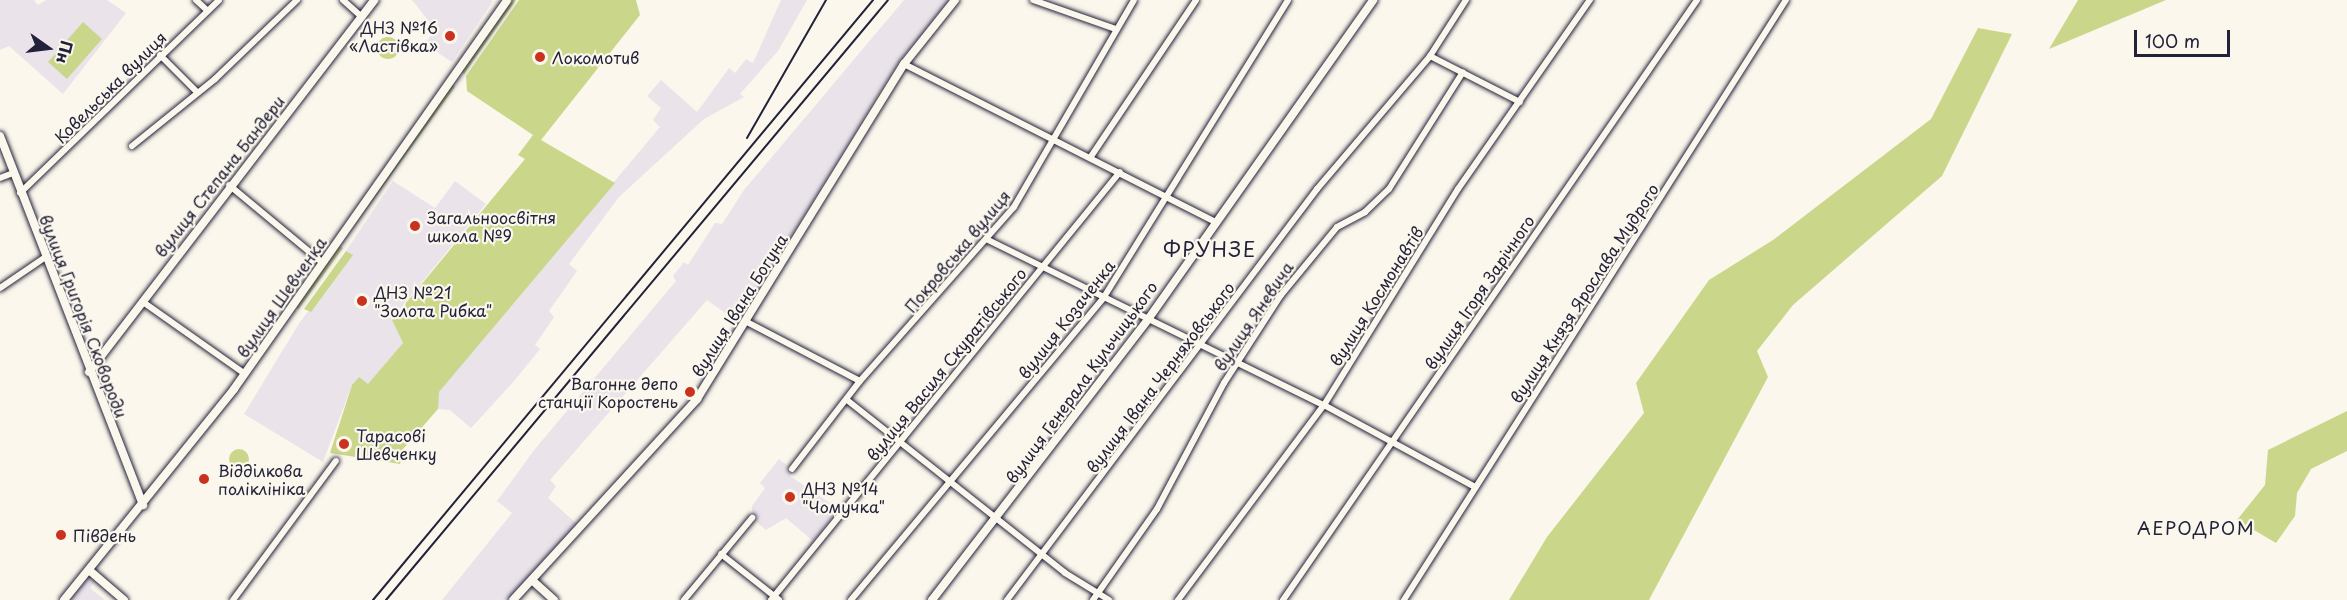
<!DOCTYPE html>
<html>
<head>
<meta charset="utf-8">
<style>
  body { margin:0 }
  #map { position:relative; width:2347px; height:600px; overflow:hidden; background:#fbf7ec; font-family:"Playpen Sans",sans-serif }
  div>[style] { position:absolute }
  .built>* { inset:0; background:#eae3ea }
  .green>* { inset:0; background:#cad78b }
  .round { border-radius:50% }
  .roads { filter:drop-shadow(0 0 2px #22223b) drop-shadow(0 0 2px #22223b) }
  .street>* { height:6px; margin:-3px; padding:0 3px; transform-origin:3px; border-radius:3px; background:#fbf7ec }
  .secondary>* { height:8px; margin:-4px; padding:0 4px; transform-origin:4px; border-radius:4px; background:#fbf7ec }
  .rail>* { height:2px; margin:-1px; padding:0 1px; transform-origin:1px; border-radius:1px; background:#22223b }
  .dots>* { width:16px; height:16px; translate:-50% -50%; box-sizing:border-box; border:3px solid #fbf7ec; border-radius:50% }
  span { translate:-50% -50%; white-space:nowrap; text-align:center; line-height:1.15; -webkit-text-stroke:4.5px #fbf7ec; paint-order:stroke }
  .poi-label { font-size:16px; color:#22223b }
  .right { translate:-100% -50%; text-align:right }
  .left { translate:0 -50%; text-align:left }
  .street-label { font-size:16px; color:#22223b }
  .neighbourhood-label { font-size:18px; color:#22223b; letter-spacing:1.5px }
  .quarter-label { font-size:20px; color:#22223b; letter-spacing:1.5px }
  .north { position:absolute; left:18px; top:18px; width:60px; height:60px; -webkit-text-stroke:4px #fbf7ec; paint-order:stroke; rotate:104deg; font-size:16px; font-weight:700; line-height:24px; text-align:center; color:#22223b }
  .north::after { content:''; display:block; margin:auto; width:21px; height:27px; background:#22223b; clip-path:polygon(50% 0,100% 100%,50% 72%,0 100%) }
  .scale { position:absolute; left:2134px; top:30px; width:96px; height:27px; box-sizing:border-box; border:3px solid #22223b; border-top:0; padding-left:8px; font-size:18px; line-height:21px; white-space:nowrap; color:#22223b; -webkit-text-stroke:4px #fbf7ec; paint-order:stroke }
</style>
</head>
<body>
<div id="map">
  <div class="built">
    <div style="clip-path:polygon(0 0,34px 0,38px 5px,46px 0,107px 0,126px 13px,63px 94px,9px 46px,0 50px)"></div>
    <div style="clip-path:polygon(412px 0,491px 0,493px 1px,452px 62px,425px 44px,435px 29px)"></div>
    <div style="clip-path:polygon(781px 0,807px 0,778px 51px,740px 94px,744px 97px,704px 119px,619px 197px,569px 264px,577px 271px,549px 311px,554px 317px,535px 345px,540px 349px,515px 380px,471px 428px,450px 410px,438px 409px,438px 392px,660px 127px,653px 120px,661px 108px,647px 96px,661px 80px,697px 112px,729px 68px,735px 73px,746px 59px,753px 63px)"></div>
    <div style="clip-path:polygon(904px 0,949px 0,897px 64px,738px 322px,707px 300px,550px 480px,556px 486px,548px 498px,577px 524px,523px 587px,508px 600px,442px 600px,512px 513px,497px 501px,535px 449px,676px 281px,673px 276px,684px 262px,688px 265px,715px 223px,722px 224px,744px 190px)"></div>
    <div style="clip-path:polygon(393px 181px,435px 208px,455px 181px,486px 204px,392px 319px,403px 343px,368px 385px,352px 385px,323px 462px,244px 414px,300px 322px,352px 255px,346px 251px)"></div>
    <div style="clip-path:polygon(779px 459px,794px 471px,790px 476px,839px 509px,813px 541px,786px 518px,766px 530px,752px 518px,752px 506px,765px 488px,760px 483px)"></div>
    <div style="clip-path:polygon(87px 579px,95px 581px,90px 588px,105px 600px,70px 600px)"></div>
  </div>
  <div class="green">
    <div style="clip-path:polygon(512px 0,516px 0,464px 74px,461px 71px)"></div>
    <div style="clip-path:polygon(519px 0,636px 0,640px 15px,541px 140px,615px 183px,439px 392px,438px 409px,403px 449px,400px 464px,330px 453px,352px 385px,359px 377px,368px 384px,403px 343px,392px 320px,525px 159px,518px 155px,533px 135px,467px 91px,466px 76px)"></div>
    <div style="clip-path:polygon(2078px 0,2166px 0,2049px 49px)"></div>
    <div style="clip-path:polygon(83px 22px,102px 39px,67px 79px,48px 62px)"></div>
    <div style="clip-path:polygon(1978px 28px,2012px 34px,1942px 176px,1793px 305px,1757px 351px,1768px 377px,1649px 600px,1509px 600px,1547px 537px,1644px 413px,1636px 383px,1709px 280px,1773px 240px,1931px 119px)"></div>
    <div class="round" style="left:377px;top:37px;width:22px;height:22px"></div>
    <div style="clip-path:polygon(452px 84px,455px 87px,344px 240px)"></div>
    <div style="clip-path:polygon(340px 246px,343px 248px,298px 310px,297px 307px)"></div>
    <div style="clip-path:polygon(346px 251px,353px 255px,311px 312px,304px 309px)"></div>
    <div style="clip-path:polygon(2347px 411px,2347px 451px,2311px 469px,2297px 493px,2295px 516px,2276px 543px,2237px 520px,2265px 485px,2268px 450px)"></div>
    <div class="round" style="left:229px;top:449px;width:20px;height:20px"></div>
  </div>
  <div class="roads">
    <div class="street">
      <div style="left:196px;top:0;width:16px;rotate:43deg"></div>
      <div style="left:343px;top:0;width:25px;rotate:42deg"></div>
      <div style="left:1033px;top:0;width:88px;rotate:19.3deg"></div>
      <div style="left:160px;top:55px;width:52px;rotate:45deg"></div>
      <div style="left:1430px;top:56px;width:101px;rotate:27.1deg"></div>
      <div style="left:904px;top:64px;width:347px;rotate:26.9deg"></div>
      <div style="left:132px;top:146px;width:107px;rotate:-38.9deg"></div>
      <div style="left:215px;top:79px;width:114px;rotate:-43.9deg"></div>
      <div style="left:1090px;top:158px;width:190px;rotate:-56.1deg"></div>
      <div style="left:0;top:178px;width:14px;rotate:-21deg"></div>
      <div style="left:229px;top:185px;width:122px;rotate:39.7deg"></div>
      <div style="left:20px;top:193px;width:277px;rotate:-44.1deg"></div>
      <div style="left:988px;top:240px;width:374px;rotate:26.2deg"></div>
      <div style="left:1324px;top:405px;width:172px;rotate:28.5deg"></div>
      <div style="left:0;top:288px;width:53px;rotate:-34.3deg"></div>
      <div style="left:143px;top:302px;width:125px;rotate:35.2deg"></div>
      <div style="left:747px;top:322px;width:127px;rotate:27.6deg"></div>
      <div style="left:847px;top:400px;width:278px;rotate:38.4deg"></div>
      <div style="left:1065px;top:573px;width:52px;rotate:31.5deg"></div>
      <div style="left:792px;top:469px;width:111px;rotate:-52.3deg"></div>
      <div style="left:860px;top:381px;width:232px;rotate:-48.5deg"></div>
      <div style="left:1014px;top:207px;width:239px;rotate:-59.9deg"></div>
      <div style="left:721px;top:554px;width:74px;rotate:38.4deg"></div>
      <div style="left:233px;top:600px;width:173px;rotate:-53.5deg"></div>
      <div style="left:684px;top:600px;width:107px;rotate:-50.3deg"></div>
      <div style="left:771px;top:600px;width:552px;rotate:-50.81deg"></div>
      <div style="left:851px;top:600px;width:395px;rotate:-50.1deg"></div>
      <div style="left:1104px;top:297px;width:349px;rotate:-58.2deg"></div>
      <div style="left:1007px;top:600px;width:515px;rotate:-52.97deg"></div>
      <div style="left:1317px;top:189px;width:175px;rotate:-49.6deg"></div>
      <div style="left:1430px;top:56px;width:67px;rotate:-57.3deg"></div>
      <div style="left:1093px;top:600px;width:111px;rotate:-54.9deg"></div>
      <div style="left:1157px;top:509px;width:143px;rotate:-62deg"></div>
      <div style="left:1224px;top:383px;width:105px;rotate:-57.1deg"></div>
      <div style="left:1281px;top:295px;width:88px;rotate:-50.5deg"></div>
      <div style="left:1337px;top:227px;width:32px;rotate:-28deg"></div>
      <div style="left:1365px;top:212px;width:33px;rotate:-44deg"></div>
      <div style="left:1389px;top:189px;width:138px;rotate:-57.7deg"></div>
      <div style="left:1178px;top:600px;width:244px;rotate:-53.2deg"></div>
      <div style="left:1324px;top:405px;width:254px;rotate:-58.2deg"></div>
      <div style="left:1458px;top:189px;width:231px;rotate:-55.1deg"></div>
      <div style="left:1283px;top:600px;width:729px;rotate:-55.39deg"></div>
      <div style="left:1404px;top:600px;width:711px;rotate:-57.52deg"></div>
    </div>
    <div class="secondary">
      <div style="left:0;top:136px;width:396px;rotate:68.8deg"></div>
      <div style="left:89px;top:372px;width:469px;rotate:-52.5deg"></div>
      <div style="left:89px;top:570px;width:46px;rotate:40.6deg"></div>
      <div style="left:534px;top:582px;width:27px;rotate:42deg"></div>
      <div style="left:64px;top:600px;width:271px;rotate:-51.1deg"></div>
      <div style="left:234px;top:389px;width:475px;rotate:-54.9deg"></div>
      <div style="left:513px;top:600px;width:273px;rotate:-47.5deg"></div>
      <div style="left:697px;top:399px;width:394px;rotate:-58.3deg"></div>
      <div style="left:904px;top:64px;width:82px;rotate:-51.4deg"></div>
      <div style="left:932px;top:600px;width:356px;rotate:-52.4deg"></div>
      <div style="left:1149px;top:318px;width:389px;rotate:-54.8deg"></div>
    </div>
  </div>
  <div class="rail">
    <div style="left:747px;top:138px;width:159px;rotate:-60.2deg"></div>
    <div style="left:373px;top:600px;width:781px;rotate:-50.19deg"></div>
    <div style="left:386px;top:600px;width:782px;rotate:-50.08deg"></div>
  </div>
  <div class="dots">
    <div style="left:450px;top:36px;background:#c8321e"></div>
    <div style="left:540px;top:57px;background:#c8321e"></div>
    <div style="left:415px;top:226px;background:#c8321e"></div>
    <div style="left:362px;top:301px;background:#c8321e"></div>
    <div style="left:690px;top:392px;background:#c8321e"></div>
    <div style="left:344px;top:444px;background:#c8321e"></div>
    <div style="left:204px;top:479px;background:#c8321e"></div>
    <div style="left:790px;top:497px;background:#c8321e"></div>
    <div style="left:61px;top:535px;background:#c8321e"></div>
  </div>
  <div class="poi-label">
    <span class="right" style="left:438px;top:36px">ДНЗ №16<br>«Ластівка»</span>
    <span class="left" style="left:552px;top:57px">Локомотив</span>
    <span class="left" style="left:427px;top:226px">Загальноосвітня<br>школа №9</span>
    <span class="left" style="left:374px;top:301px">ДНЗ №21<br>"Золота Рибка"</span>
    <span class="right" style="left:678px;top:392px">Вагонне депо<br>станції Коростень</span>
    <span class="left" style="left:356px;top:444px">Тарасові<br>Шевченку</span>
    <span class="left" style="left:218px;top:479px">Відділкова<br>поліклініка</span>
    <span class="left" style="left:802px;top:497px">ДНЗ №14<br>"Чомучка"</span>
    <span class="left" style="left:73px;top:535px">Південь</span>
  </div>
  <div class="street-label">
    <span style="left:110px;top:87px;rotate:-45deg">Ковельська вулиця</span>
    <span style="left:219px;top:176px;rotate:-52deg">вулиця Степана Бандери</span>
    <span style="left:957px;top:251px;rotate:-50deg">Покровська вулиця</span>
    <span style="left:1479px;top:292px;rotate:-56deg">вулиця Ігоря Зарічного</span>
    <span style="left:1584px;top:293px;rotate:-57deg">вулиця Князя Ярослава Мудрого</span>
    <span style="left:1376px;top:296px;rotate:-58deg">вулиця Космонавтів</span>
    <span style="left:281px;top:297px;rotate:-55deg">вулиця Шевченка</span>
    <span style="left:739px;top:305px;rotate:-58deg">вулиця Івана Богуна</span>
    <span style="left:84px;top:316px;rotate:69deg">вулиця Григорія Сковороди</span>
    <span style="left:1253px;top:316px;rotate:-56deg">вулиця Яневича</span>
    <span style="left:1066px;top:319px;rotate:-52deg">вулиця Козаченка</span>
    <span style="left:946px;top:364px;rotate:-51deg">вулиця Василя Скуратівського</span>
    <span style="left:1160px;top:377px;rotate:-53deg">вулиця Івана Черняховського</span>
    <span style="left:1081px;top:382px;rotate:-54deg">вулиця Генерала Кульчицького</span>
  </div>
  <div class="neighbourhood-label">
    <span style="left:2196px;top:528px">АЕРОДРОМ</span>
  </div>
  <div class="quarter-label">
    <span style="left:1210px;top:249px">ФРУНЗЕ</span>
  </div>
  <div class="north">Пн</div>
  <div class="scale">100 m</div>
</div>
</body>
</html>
